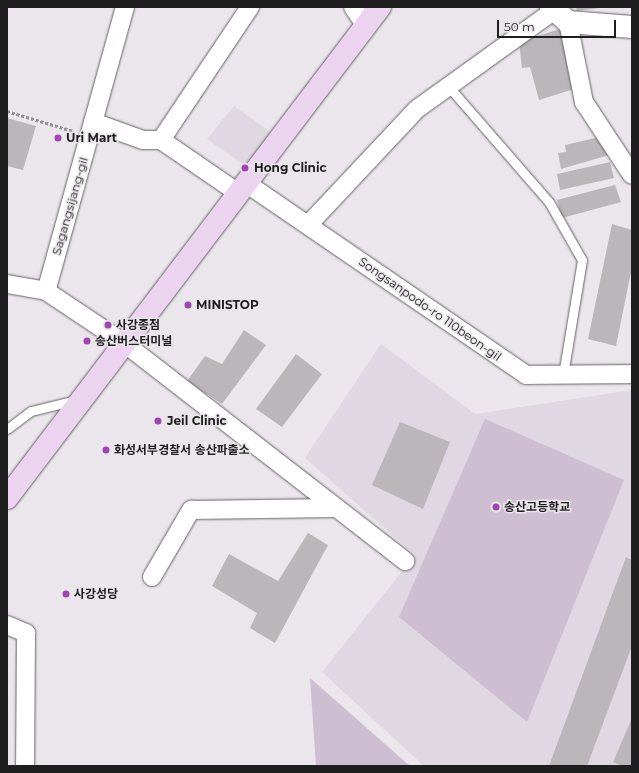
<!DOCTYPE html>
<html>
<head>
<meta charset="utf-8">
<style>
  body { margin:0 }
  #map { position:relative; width:639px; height:773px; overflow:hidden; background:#eae6eb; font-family:Montserrat,"Noto Sans KR",sans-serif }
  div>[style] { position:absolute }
  .built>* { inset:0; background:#dfd7e1 }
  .green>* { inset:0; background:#cebed1 }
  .building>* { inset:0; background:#bab6ba }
  .path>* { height:2.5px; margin-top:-1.25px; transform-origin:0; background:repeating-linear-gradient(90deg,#949194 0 3px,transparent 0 5px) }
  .roads { filter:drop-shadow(0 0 1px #656266) drop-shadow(0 0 1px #656266) }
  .service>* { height:9px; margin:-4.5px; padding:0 4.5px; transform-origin:4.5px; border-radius:4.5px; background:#fff }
  .minor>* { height:18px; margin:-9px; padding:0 9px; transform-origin:9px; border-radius:9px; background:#fff }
  .tertiary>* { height:22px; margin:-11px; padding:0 11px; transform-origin:11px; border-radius:11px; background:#fff }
  .secondary>* { height:22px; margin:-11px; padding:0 11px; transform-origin:11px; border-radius:11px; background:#ecd4f1 }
  .dots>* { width:11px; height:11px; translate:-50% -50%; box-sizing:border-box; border:2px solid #eae6eb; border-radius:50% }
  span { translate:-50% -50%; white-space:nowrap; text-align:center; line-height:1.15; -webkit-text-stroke:3px #eae6eb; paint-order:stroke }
  .poi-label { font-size:12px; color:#1f1e1f; font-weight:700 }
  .left { translate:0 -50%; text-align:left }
  .street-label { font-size:12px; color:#1f1e1f }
  .frame { position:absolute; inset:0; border:8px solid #1f1e1f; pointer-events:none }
  .scale { position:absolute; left:497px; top:20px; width:119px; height:18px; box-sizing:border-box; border:2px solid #1f1e1f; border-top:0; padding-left:5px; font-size:12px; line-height:14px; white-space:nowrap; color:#1f1e1f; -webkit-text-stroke:3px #eae6eb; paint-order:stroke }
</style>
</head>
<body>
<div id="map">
  <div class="built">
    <div style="clip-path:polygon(234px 106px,276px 136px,250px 169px,207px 139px)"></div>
    <div style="clip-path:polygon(381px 344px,475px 414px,632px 390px,632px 766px,424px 766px,322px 672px,415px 555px,305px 458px)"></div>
  </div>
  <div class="green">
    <div style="clip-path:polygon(485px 419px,624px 480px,527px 722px,399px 617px)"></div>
    <div style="clip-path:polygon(310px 678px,410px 766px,316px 766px)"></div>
  </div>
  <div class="building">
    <div style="clip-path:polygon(576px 7px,600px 7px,600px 8px,577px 11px)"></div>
    <div style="clip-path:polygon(560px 29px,574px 89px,539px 100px,530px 67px,522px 68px,519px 42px)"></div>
    <div style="clip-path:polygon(7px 118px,36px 126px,23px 170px,7px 166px)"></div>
    <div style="clip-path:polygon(600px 137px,601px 145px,607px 146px,609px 155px,561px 169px,558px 153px,566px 152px,565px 145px)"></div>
    <div style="clip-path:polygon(610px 162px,614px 178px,560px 190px,557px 174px)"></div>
    <div style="clip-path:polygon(615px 185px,621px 202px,562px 218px,557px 200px)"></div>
    <div style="clip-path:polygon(612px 224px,632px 230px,632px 267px,616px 346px,588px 339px)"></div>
    <div style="clip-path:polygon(244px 330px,266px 345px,222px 404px,187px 381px,205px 356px,222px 364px)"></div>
    <div style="clip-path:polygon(296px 354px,322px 374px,282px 427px,256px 409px)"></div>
    <div style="clip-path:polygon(400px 422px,450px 442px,423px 509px,372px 485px)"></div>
    <div style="clip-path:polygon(308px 533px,328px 545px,275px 643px,250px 628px,257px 613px,212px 586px,229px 554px,278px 581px)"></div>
    <div style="clip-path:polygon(626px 557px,632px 560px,632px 646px,587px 766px,549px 766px)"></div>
    <div style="clip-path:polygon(632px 718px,632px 766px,622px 766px,613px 762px)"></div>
  </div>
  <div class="path">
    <div style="left:7px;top:111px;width:69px;rotate:16.9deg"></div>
  </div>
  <div class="roads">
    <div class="service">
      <div style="left:449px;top:87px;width:152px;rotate:49deg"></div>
      <div style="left:549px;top:202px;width:67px;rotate:60.4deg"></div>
      <div style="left:582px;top:260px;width:117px;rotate:99.4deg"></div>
      <div style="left:7px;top:429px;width:30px;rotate:-37deg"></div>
      <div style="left:31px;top:411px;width:46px;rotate:-13.7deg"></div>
    </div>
    <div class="minor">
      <div style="left:125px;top:7px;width:295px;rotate:105.5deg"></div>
      <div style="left:46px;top:291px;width:94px;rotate:33.7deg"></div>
      <div style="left:124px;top:343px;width:356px;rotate:37.8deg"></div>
      <div style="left:353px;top:7px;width:23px;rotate:56deg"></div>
      <div style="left:568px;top:22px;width:82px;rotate:78.7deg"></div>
      <div style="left:584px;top:102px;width:87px;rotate:56.7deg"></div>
      <div style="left:93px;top:122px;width:53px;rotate:19.8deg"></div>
      <div style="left:143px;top:140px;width:18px"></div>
      <div style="left:161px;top:140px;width:160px;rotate:-56.2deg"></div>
      <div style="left:161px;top:140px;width:93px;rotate:34.5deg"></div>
      <div style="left:246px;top:183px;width:340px;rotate:34.4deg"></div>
      <div style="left:526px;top:375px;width:106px;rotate:-0.5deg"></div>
      <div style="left:308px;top:225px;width:159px;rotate:-46.8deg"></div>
      <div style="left:417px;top:109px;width:170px;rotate:-35.7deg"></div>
      <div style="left:7px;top:284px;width:40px;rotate:10deg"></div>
      <div style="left:152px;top:577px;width:78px;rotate:-59.8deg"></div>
      <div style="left:191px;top:510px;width:145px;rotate:-0.8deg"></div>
      <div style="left:7px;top:625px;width:21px;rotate:23deg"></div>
      <div style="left:26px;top:633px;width:133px;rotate:90.4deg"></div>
    </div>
    <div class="tertiary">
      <div style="left:551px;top:7px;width:23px;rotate:41deg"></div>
      <div style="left:568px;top:22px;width:64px;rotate:4.5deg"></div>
    </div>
    <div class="secondary">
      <div style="left:7px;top:498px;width:617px;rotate:-52.78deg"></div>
    </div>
  </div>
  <div class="dots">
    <div style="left:58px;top:138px;background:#9e45b1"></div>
    <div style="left:245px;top:168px;background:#9e45b1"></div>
    <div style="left:188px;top:305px;background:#9e45b1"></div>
    <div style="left:108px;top:325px;background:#9e45b1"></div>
    <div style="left:87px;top:341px;background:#9e45b1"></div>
    <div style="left:158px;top:421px;background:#9e45b1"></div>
    <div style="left:106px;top:450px;background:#9e45b1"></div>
    <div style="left:496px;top:507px;background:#9e45b1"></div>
    <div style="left:66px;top:594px;background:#9e45b1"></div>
  </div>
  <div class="poi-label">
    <span class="left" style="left:66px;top:138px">Uri Mart</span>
    <span class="left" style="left:254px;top:168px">Hong Clinic</span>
    <span class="left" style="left:196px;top:305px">MINISTOP</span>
    <span class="left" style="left:116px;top:325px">사강종점</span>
    <span class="left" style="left:95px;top:341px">송산버스터미널</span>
    <span class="left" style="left:167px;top:421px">Jeil Clinic</span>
    <span class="left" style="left:114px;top:450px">화성서부경찰서 송산파출소</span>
    <span class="left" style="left:504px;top:507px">송산고등학교</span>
    <span class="left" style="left:74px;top:594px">사강성당</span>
  </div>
  <div class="street-label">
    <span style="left:70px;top:206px;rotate:-74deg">Sagangsijang-gil</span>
    <span style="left:430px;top:309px;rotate:35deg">Songsanpodo-ro 110beon-gil</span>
  </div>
  <div class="frame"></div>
  <div class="scale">50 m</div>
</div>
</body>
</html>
